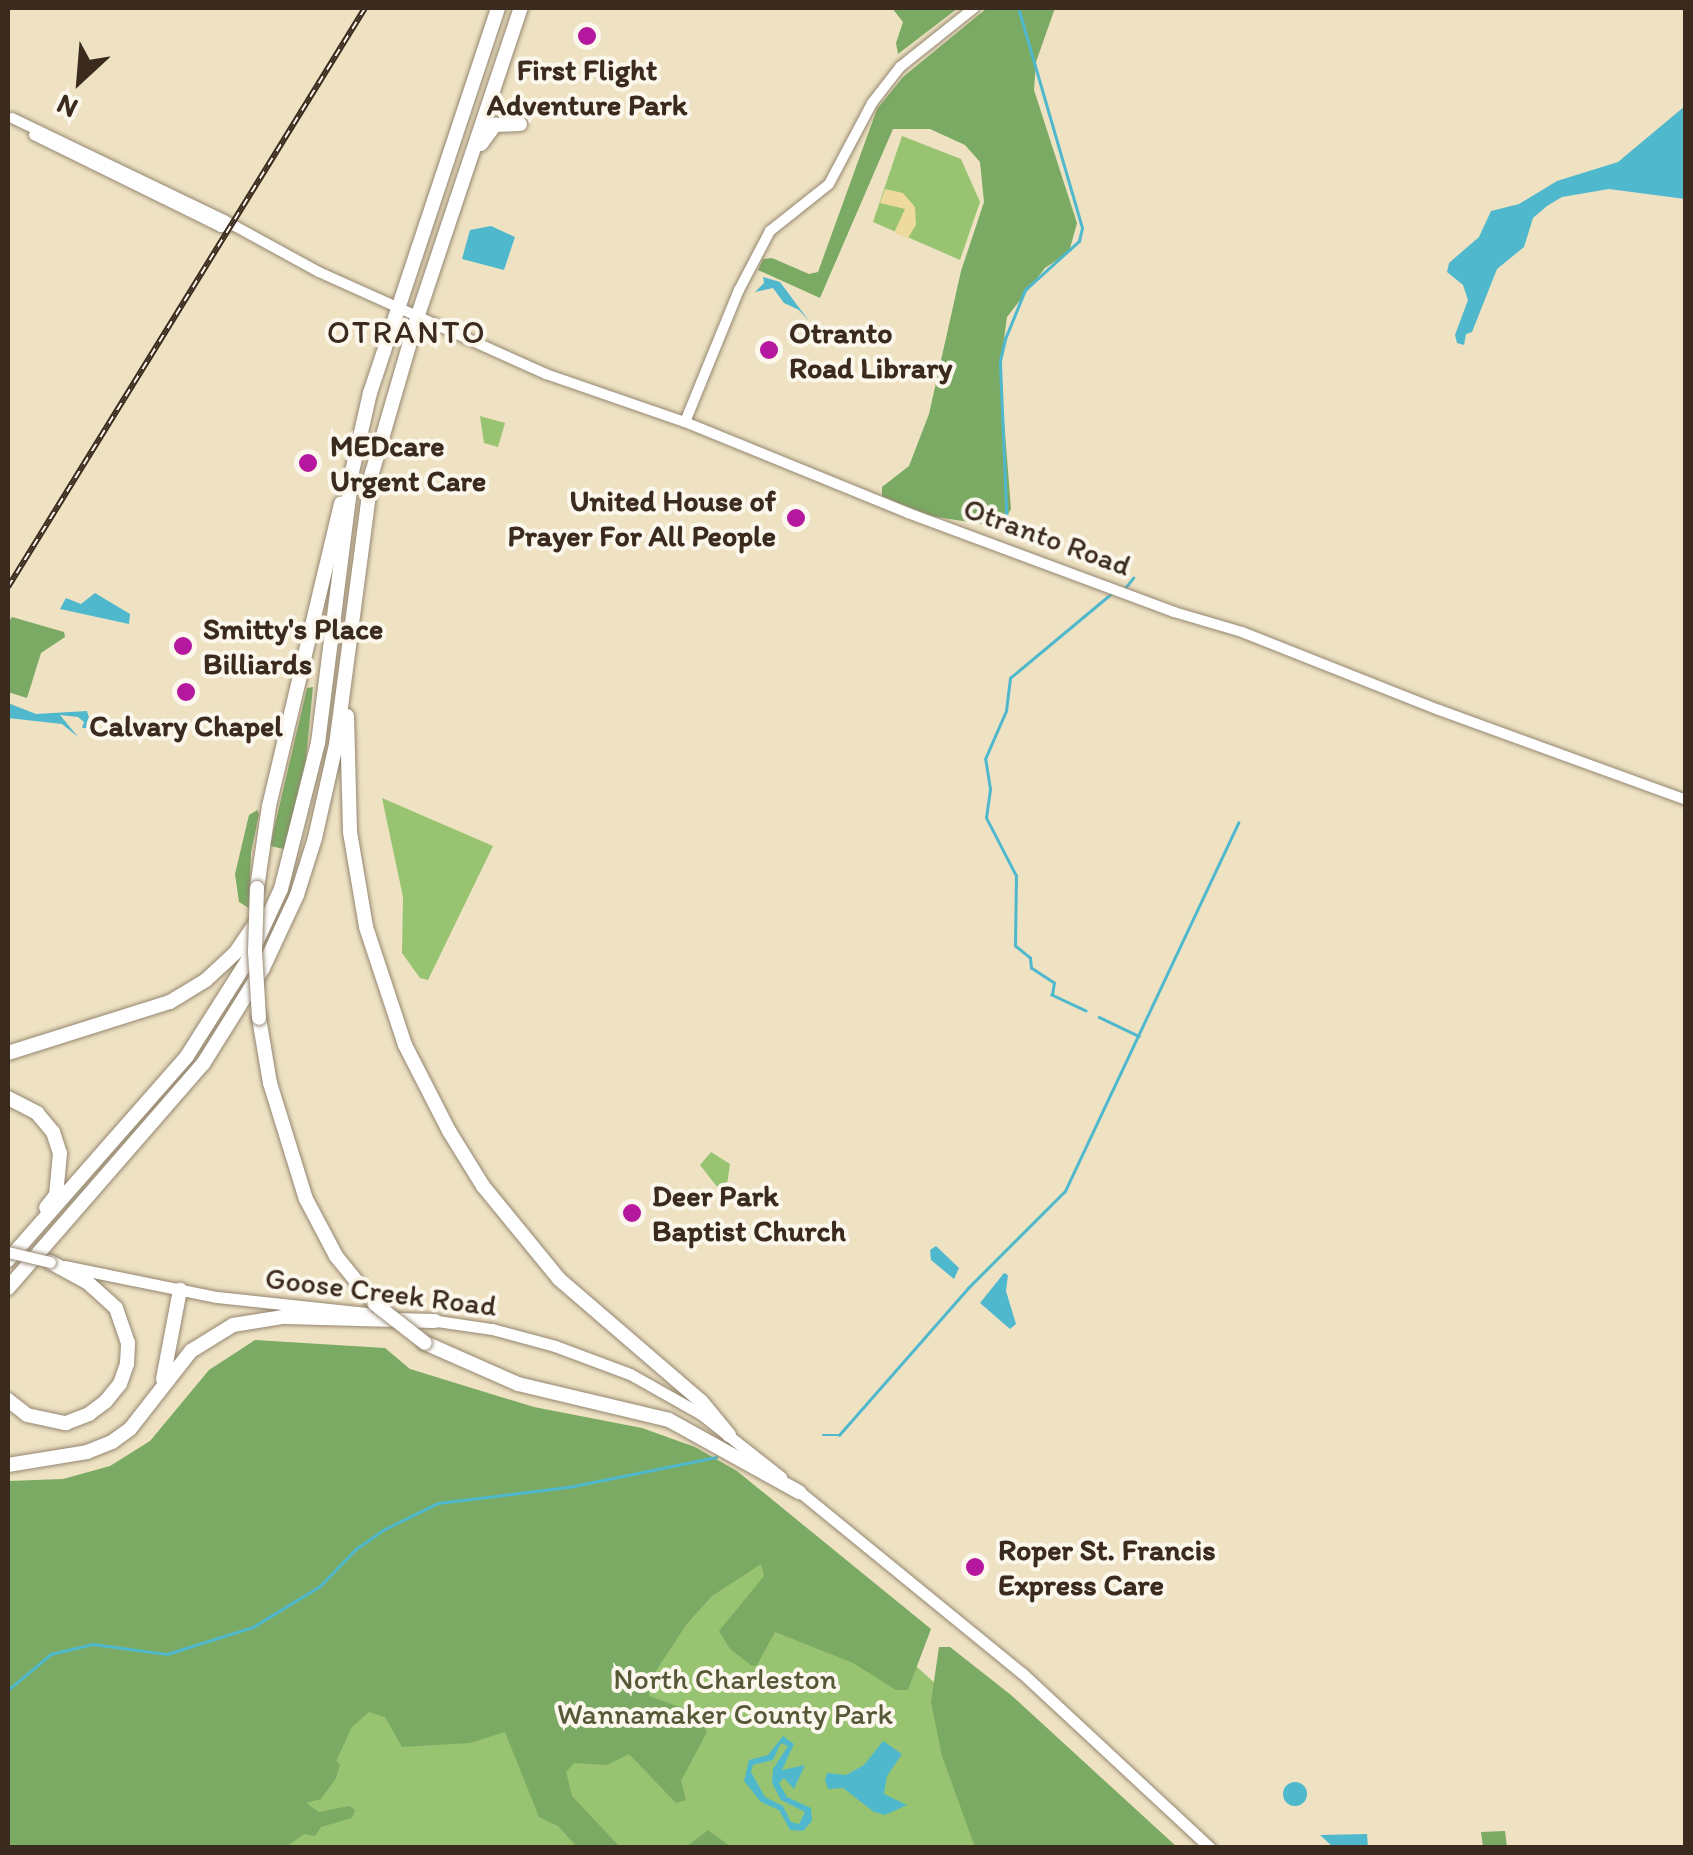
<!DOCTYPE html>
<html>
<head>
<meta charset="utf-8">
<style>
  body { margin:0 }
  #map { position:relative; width:1693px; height:1855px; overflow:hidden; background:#eee2c3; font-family:Itim,sans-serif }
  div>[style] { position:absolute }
  .green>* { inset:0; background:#98c471 }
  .forest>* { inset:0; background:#7aaa63 }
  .sand>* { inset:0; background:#eeda9e }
  .water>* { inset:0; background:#50b8cd }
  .round { border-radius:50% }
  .stream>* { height:2.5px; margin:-1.25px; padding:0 1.25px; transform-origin:1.25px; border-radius:1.25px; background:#50b8cd }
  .roads { filter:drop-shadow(0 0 2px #948670) drop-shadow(0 0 2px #948670) }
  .secondary>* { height:10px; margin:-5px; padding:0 5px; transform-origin:5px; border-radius:5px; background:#fff }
  .primary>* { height:11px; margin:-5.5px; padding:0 5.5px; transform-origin:5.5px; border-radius:5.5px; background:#fff }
  .highway>* { height:14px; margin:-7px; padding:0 7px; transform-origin:7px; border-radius:7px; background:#fff }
  .rail>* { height:6px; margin-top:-3px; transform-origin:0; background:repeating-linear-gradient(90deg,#fbf7ec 0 8px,#3b2a1e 0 16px); box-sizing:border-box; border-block:2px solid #3b2a1e }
  .bridges { filter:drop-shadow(0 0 2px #948670) drop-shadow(0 0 2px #948670) }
  .primary-bridge>* { height:11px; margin:-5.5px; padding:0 5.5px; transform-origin:5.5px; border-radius:5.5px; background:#fff }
  .highway-bridge>* { height:14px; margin:-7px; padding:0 7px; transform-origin:7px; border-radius:7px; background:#fff }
  .dots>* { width:28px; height:28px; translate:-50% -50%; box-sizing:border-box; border:5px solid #fbf7ec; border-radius:50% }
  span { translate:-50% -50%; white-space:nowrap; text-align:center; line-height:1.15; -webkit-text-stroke:8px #fbf7ec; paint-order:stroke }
  .poi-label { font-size:30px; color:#3b2a1e; font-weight:700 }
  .left { translate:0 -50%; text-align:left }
  .right { translate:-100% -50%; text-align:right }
  .street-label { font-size:30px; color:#3b2a1e }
  .park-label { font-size:30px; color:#575837 }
  .neighbourhood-label { font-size:32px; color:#3b2a1e; letter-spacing:2.5px }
  .frame { position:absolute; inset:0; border:10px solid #3b2a1e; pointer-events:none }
  .north { position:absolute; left:30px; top:30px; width:100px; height:100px; -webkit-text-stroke:8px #fbf7ec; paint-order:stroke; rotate:206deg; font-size:28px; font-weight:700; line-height:40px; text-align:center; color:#3b2a1e }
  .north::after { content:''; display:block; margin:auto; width:35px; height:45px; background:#3b2a1e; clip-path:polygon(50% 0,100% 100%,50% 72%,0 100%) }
</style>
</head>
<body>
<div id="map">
  <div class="green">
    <div style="clip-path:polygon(902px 136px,961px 159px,980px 202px,960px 260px,873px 222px)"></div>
    <div style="clip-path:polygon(480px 416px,505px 423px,498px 447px,484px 443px)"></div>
    <div style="clip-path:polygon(382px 798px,493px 846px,428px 980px,420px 978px,402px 953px,403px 897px)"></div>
    <div style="clip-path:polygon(711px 1152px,730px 1164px,726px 1191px,718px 1188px,700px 1165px)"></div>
    <div style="clip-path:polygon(762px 1526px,1115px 1847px,8px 1847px,8px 1768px,229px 1777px)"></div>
  </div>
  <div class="forest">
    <div style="clip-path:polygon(892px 8px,958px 8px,898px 54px,896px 43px,903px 22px)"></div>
    <div style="clip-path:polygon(987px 8px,1055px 8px,1036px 62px,1034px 90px,1077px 223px,1069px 252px,1045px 268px,1007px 317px,1000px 369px,1011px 509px,1004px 521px,995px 526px,930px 516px,882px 496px,882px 487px,909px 466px,929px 414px,961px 271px,984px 202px,980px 162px,965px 145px,930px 129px,893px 129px,820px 298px,758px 270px,763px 259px,772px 258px,809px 274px,818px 272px,877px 109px,903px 77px)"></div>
    <div style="clip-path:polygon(12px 617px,64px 632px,65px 637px,41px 653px,27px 698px,8px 692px,8px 623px)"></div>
    <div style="clip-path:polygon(313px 687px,304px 780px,284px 849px,270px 846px,307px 688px)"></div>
    <div style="clip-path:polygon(257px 810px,259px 814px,251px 853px,249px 908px,239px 902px,235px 874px,249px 815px)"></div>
    <div style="clip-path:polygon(255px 1340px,385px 1348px,410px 1369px,534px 1407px,642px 1428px,695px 1447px,737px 1471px,931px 1629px,908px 1690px,896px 1690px,853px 1663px,775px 1632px,757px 1665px,752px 1666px,730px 1649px,719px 1631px,764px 1576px,761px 1564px,712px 1596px,686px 1625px,650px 1680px,649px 1696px,694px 1712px,707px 1732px,681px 1781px,686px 1800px,676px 1803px,629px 1754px,607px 1765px,574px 1763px,566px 1772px,572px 1796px,620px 1847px,577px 1847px,558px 1826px,539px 1817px,505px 1732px,470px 1743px,402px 1747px,385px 1717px,369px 1712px,352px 1727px,336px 1761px,340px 1764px,336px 1778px,321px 1799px,306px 1803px,319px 1812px,349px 1806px,355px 1810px,352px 1818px,321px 1827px,315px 1836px,304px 1834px,286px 1847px,8px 1847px,8px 1481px,63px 1479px,110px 1466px,150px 1441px,209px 1370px)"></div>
    <div style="clip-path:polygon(939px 1647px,950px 1647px,1011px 1695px,1177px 1847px,975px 1847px,942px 1756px,931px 1702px)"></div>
    <div style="clip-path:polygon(708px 1830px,731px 1847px,686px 1847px)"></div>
    <div style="clip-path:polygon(1505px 1831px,1507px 1847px,1483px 1847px,1481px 1832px)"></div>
  </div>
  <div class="sand">
    <div style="clip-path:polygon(885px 189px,903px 193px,915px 207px,916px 225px,908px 238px,894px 233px,905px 209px,880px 203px)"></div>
  </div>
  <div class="water">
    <div style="clip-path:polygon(1685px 106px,1685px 199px,1609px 189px,1562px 197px,1547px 206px,1533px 218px,1524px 247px,1497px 269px,1472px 332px,1466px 334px,1464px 345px,1457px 343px,1455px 335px,1468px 300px,1463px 285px,1447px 272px,1449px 263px,1479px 237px,1491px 211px,1519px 204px,1557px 181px,1618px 162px)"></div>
    <div style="clip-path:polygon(491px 226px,515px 237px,504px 270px,462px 259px,470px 230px)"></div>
    <div style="clip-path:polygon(763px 277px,780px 282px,809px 321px,799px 310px,784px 303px,773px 288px,755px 292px,764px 283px)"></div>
    <div style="clip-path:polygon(95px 593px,130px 614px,129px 624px,60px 609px,66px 598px,81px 604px)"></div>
    <div style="clip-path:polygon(8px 703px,36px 714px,87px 711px,92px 728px,82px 728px,84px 722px,78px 717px,60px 715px,78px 737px,62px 724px,8px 718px)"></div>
    <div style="clip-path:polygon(936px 1246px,959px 1268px,954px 1279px,931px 1260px,930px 1250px)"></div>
    <div style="clip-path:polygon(1004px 1273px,1008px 1275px,1006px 1291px,1016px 1324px,1010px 1329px,980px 1303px)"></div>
    <div style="clip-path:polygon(evenodd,783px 1736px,794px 1744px,782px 1770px,805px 1765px,794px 1789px,784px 1778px,779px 1783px,787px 1797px,811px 1808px,812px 1821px,803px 1831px,790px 1830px,779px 1810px,761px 1802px,744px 1781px,749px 1760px,768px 1755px,783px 1736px,781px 1743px,788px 1746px,773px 1769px,772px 1783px,781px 1800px,805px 1812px,799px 1824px,791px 1822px,783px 1806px,765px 1797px,751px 1772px,753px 1765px,773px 1760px,781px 1743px)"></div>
    <div style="clip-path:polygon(883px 1741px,902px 1754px,887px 1776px,884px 1794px,907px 1805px,885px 1815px,874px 1812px,843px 1788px,828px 1789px,825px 1780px,827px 1773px,846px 1775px,864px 1765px)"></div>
    <div class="round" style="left:1283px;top:1782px;width:24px;height:24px"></div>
    <div style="clip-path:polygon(1367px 1834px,1368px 1848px,1333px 1847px,1320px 1835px)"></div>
  </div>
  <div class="stream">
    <div style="left:1007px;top:531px;width:170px;rotate:-92.4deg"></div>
    <div style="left:1000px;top:361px;width:23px;rotate:-77deg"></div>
    <div style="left:1005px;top:339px;width:53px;rotate:-67.8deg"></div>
    <div style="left:1025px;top:290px;width:73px;rotate:-42.2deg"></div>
    <div style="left:1079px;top:241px;width:13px;rotate:-77deg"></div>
    <div style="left:1082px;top:228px;width:229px;rotate:-106.2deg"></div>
    <div style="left:1125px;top:588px;width:13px;rotate:-51deg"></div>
    <div style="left:1086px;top:1011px;width:38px;rotate:-155deg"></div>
    <div style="left:1052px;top:995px;width:12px;rotate:-81deg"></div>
    <div style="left:1054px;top:983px;width:27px;rotate:-147deg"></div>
    <div style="left:1031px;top:968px;width:10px;rotate:-96deg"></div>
    <div style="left:1030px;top:958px;width:19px;rotate:-141deg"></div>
    <div style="left:1015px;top:946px;width:70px;rotate:-89.2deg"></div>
    <div style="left:1016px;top:876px;width:65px;rotate:-117.3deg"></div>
    <div style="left:986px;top:818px;width:29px;rotate:-82deg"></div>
    <div style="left:990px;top:789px;width:30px;rotate:-99deg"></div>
    <div style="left:985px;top:759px;width:52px;rotate:-66.4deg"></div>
    <div style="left:1006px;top:711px;width:33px;rotate:-83deg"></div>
    <div style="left:1010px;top:678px;width:133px;rotate:-39.8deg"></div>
    <div style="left:1099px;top:1017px;width:44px;rotate:25.4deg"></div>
    <div style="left:823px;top:1435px;width:16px"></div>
    <div style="left:839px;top:1435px;width:196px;rotate:-48.7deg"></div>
    <div style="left:968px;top:1288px;width:137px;rotate:-45deg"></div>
    <div style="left:1065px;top:1191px;width:407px;rotate:-64.8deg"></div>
    <div style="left:8px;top:1690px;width:56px;rotate:-39.9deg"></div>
    <div style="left:51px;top:1654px;width:43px;rotate:-13.4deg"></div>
    <div style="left:93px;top:1644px;width:75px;rotate:7.7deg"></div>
    <div style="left:167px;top:1654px;width:90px;rotate:-17.4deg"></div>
    <div style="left:253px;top:1627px;width:79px;rotate:-31.5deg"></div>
    <div style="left:320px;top:1586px;width:52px;rotate:-45.8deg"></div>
    <div style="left:356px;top:1549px;width:33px;rotate:-35deg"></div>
    <div style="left:383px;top:1530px;width:61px;rotate:-26.1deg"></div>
    <div style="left:438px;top:1503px;width:132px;rotate:-7deg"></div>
    <div style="left:569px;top:1487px;width:150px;rotate:-11.5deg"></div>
  </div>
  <div class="roads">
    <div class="secondary">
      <div style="left:12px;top:118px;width:235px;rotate:25.7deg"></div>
      <div style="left:224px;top:220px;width:108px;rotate:28.7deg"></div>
      <div style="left:319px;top:272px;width:249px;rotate:24.2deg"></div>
      <div style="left:546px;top:374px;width:147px;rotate:19.1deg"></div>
      <div style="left:685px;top:422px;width:241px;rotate:22.2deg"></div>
      <div style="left:908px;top:513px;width:284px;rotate:20.4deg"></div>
      <div style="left:1174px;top:612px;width:71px;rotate:16.4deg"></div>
      <div style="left:1242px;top:632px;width:212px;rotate:21.6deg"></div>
      <div style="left:1439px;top:710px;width:263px;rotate:20deg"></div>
      <div style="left:34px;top:135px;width:208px;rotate:26.2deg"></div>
      <div style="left:221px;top:227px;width:9px;rotate:-6deg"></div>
      <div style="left:685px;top:422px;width:143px;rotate:-67.8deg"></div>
      <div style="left:739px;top:290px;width:67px;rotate:-62.3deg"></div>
      <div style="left:770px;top:231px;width:75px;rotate:-38.5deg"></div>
      <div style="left:829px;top:184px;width:92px;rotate:-62deg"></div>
      <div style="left:872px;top:103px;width:46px;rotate:-52.1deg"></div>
      <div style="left:900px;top:67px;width:95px;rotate:-38.6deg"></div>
    </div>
    <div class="primary">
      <div style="left:64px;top:1266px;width:156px;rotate:11.5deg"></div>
      <div style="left:217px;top:1297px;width:150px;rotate:6.1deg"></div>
      <div style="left:430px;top:1320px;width:63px;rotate:8.3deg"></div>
      <div style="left:492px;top:1329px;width:65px;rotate:15.1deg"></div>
      <div style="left:555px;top:1346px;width:80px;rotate:20.5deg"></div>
      <div style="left:630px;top:1374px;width:81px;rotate:29.4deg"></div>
      <div style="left:701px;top:1414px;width:102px;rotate:38.2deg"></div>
      <div style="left:795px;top:1488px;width:293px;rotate:39.2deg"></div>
      <div style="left:1022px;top:1673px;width:257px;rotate:42.9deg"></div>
    </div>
    <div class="highway">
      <div style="left:481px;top:144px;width:24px;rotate:-54deg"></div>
      <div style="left:495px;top:125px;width:25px;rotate:-2deg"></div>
      <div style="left:347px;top:716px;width:116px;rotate:88.5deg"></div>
      <div style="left:350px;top:832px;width:96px;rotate:80.4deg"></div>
      <div style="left:366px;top:927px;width:124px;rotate:71.7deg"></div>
      <div style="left:405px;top:1045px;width:97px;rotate:62.9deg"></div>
      <div style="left:449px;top:1131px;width:65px;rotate:58.3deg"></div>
      <div style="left:483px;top:1186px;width:120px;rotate:50.7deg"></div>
      <div style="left:559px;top:1279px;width:187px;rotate:40.7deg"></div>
      <div style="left:701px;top:1401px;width:44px;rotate:50.5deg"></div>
      <div style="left:257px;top:888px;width:83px;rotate:-81.7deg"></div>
      <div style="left:269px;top:806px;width:311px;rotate:-76.6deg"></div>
      <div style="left:259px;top:1018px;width:66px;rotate:80.4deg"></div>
      <div style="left:270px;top:1083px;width:121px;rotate:72.8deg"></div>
      <div style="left:306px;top:1199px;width:64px;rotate:62.2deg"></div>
      <div style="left:336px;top:1256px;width:62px;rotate:50.9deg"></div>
      <div style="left:8px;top:1053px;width:170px;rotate:-17.5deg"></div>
      <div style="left:170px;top:1002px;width:42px;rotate:-31.4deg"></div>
      <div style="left:206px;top:980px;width:41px;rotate:-43deg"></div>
      <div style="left:236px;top:952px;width:34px;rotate:-56deg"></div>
      <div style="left:8px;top:1098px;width:33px;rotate:27deg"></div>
      <div style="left:37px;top:1113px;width:25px;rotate:50deg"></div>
      <div style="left:53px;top:1132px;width:22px;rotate:72deg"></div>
      <div style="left:60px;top:1153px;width:42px;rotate:95.4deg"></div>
      <div style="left:56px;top:1195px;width:16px;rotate:128deg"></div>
      <div style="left:8px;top:1260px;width:271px;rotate:-48.7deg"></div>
      <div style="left:187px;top:1056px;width:114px;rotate:-57.6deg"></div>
      <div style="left:248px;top:960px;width:78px;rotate:-65.1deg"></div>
      <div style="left:281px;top:889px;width:151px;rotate:-75.8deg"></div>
      <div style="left:318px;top:743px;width:273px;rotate:-82.8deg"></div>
      <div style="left:352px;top:472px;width:81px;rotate:-77.2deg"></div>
      <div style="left:370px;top:393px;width:406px;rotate:-71.6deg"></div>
      <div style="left:8px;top:1288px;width:297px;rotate:-49deg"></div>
      <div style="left:203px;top:1064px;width:113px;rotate:-58deg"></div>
      <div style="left:263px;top:968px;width:81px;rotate:-65deg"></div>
      <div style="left:297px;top:895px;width:60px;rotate:-72.5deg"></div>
      <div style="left:315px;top:838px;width:95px;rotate:-77.3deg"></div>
      <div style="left:336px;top:745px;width:274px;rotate:-82.5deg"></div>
      <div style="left:372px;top:473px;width:165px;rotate:-73.8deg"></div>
      <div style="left:418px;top:315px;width:324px;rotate:-71.5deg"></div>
      <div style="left:425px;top:1343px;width:102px;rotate:23.8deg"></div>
      <div style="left:518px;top:1384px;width:155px;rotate:13.4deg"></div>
      <div style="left:669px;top:1420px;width:149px;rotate:29deg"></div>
      <div style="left:163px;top:1379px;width:91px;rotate:-79.2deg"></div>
      <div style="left:8px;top:1400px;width:24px;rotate:38deg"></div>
      <div style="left:27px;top:1415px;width:40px;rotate:12deg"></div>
      <div style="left:66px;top:1423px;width:25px;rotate:-21deg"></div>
      <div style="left:89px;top:1414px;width:21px;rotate:-37deg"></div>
      <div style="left:106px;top:1401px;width:22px;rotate:-51deg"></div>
      <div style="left:120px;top:1384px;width:21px;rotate:-71deg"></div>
      <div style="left:127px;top:1364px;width:21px;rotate:-87deg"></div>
      <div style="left:128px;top:1343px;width:37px;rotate:-109deg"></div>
      <div style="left:116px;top:1308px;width:39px;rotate:-138deg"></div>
      <div style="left:87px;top:1282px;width:42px;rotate:-151.6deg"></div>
      <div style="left:8px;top:1465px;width:80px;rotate:-9.3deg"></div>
      <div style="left:87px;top:1452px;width:27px;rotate:-22deg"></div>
      <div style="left:112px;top:1442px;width:22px;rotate:-36deg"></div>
      <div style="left:130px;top:1429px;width:99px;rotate:-52deg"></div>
      <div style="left:191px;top:1351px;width:49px;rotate:-31.8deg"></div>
      <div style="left:233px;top:1325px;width:51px;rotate:-9.1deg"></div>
      <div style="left:283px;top:1317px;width:152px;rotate:1.5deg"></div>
    </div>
  </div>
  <div class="rail">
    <div style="left:8px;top:587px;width:680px;rotate:-58.34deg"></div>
  </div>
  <div class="bridges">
    <div class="primary-bridge">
      <div style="left:8px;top:1252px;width:43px;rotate:13.4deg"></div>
    </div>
    <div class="highway-bridge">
      <div style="left:257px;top:888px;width:64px;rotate:91.8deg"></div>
      <div style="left:255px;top:952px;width:66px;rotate:86.5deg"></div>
      <div style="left:375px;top:1304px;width:63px;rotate:38deg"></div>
    </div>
  </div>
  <div class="dots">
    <div style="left:587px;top:36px;background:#b5179e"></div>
    <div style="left:769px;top:350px;background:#b5179e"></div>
    <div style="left:308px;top:463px;background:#b5179e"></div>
    <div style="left:796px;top:518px;background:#b5179e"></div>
    <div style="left:183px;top:646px;background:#b5179e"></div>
    <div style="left:186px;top:692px;background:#b5179e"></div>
    <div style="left:632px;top:1213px;background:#b5179e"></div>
    <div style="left:975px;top:1567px;background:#b5179e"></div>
  </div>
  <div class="poi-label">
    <span style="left:587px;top:87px">First Flight<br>Adventure Park</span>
    <span class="left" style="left:789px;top:350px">Otranto<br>Road Library</span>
    <span class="left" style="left:330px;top:463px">MEDcare<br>Urgent Care</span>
    <span class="right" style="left:776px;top:518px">United House of<br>Prayer For All People</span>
    <span class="left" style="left:203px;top:646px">Smitty's Place<br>Billiards</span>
    <span style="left:186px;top:726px">Calvary Chapel</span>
    <span class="left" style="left:652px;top:1213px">Deer Park<br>Baptist Church</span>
    <span class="left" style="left:998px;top:1567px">Roper St. Francis<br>Express Care</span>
  </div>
  <div class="street-label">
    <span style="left:1047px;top:537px;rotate:20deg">Otranto Road</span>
    <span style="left:381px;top:1292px;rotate:7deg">Goose Creek Road</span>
  </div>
  <div class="park-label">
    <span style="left:725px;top:1696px">North Charleston<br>Wannamaker County Park</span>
  </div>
  <div class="neighbourhood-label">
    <span style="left:407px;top:332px">OTRANTO</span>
  </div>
  <div class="frame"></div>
  <div class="north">N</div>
</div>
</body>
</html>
